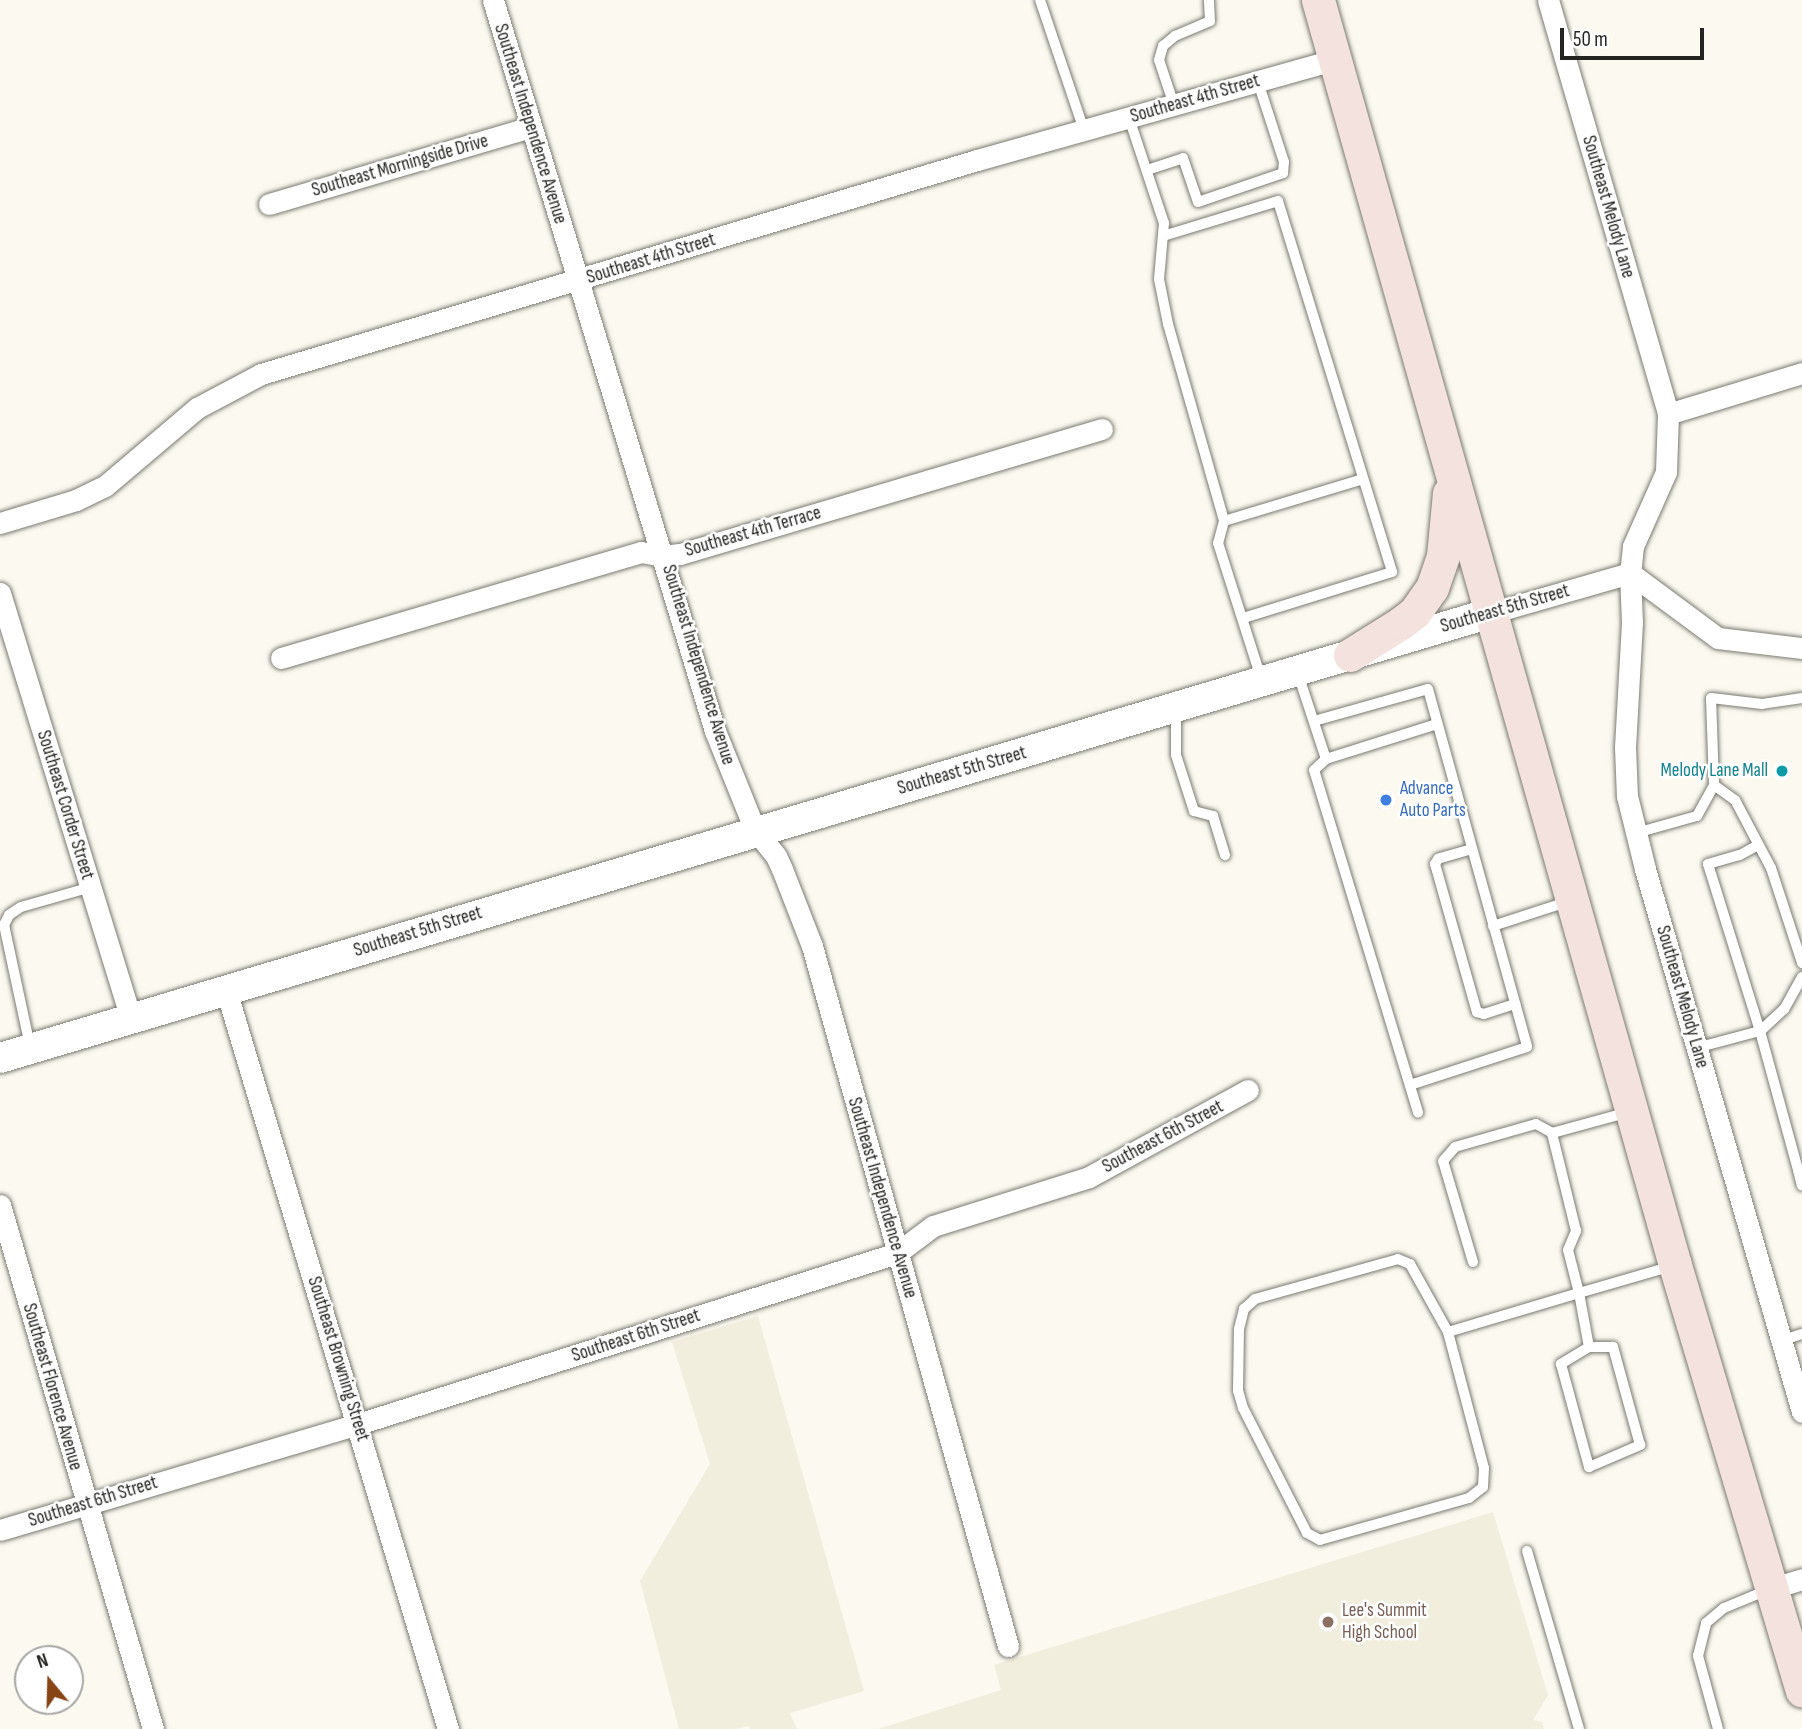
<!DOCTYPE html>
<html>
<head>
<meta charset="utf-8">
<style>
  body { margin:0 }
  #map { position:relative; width:1802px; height:1729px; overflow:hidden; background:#fbf9f0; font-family:"Sofia Sans Condensed",sans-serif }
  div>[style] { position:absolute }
  .built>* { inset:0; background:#f1eede }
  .roads { filter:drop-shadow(0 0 2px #7b7a72) drop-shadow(0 0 2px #7b7a72) }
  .lane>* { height:10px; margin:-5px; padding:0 5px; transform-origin:5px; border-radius:5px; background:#fff }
  .street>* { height:21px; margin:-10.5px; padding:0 10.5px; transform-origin:10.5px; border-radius:10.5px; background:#fff }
  .secondary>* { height:30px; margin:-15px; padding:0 15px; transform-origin:15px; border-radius:15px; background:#fff }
  .primary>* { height:33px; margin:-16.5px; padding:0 16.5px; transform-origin:16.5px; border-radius:16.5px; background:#f3e2dd }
  .dots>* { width:19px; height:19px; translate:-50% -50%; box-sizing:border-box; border:4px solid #fff; border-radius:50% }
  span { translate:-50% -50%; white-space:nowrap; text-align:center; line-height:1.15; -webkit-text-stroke:5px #fff; paint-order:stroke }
  .street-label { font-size:19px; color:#242421 }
  .culture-label { font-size:19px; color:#0d838f }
  .right { translate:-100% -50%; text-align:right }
  .shop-label { font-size:19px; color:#366cbe }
  .left { translate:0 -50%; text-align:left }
  .education-label { font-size:19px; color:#785e54 }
  .north { position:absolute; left:14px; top:1645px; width:70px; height:70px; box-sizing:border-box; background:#fff; border:2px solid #a7a7a6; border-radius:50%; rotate:341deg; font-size:19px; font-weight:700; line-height:28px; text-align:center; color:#242421 }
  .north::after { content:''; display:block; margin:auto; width:24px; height:32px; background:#874415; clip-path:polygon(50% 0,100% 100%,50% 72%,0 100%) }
  .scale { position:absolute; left:1560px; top:28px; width:144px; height:32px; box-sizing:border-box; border:4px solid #242421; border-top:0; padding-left:9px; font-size:21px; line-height:24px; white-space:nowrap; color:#242421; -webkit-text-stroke:5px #fff; paint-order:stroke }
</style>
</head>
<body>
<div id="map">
  <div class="built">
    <div style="clip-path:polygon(758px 1316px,864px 1691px,790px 1713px,797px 1729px,750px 1729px,749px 1726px,735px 1729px,679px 1729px,640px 1581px,710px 1464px,672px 1342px)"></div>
    <div style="clip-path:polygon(1493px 1512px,1548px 1695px,1533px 1720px,1542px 1722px,1544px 1729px,878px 1729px,1001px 1690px,994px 1665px)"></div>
  </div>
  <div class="roads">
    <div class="lane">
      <div style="left:1040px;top:0;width:137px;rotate:71.3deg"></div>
      <div style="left:1174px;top:105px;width:47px;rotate:-108.4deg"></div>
      <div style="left:1159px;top:60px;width:15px;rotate:-74deg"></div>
      <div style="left:1163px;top:46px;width:16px;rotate:-40deg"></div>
      <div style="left:1175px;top:36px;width:38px;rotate:-23deg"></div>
      <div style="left:1210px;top:21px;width:21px;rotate:-93deg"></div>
      <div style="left:1129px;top:118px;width:111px;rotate:71.6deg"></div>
      <div style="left:1164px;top:223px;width:56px;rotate:95.1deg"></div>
      <div style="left:1159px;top:279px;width:46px;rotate:78.7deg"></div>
      <div style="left:1168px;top:324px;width:205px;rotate:74.1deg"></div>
      <div style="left:1224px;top:521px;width:23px;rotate:105deg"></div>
      <div style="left:1218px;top:543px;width:145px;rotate:72.3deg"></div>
      <div style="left:1147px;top:170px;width:38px;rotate:-18deg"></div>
      <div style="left:1183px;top:158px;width:46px;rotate:71.2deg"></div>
      <div style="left:1198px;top:202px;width:90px;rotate:-18.8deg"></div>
      <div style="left:1283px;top:173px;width:11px;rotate:-85deg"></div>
      <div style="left:1284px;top:162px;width:84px;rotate:-108deg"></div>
      <div style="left:1163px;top:236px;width:120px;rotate:-16.9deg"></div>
      <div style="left:1278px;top:201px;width:388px;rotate:72.9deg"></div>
      <div style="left:1392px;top:572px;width:156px;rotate:162.8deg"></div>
      <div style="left:1224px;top:521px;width:145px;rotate:-16.8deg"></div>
      <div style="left:1298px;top:674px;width:89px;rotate:71.8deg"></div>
      <div style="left:1326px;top:759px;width:16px;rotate:137deg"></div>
      <div style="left:1314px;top:770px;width:358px;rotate:73.1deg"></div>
      <div style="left:1802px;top:698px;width:40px;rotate:171.5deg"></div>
      <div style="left:1762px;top:704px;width:51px;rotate:-173.3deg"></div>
      <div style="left:1711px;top:698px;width:87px;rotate:88deg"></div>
      <div style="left:1714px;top:785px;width:26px;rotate:36deg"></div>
      <div style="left:1735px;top:800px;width:77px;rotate:62.1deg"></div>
      <div style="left:1771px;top:868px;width:100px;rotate:71.9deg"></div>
      <div style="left:1176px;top:709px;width:46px;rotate:90deg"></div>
      <div style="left:1176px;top:755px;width:59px;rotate:72.2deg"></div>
      <div style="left:1194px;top:811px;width:20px;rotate:15deg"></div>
      <div style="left:1213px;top:816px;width:41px;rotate:72.9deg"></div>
      <div style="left:1314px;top:721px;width:118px;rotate:-15.7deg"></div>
      <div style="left:1428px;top:689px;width:371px;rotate:74.5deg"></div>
      <div style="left:1527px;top:1047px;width:123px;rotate:162deg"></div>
      <div style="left:1326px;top:759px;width:116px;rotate:-17.5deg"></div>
      <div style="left:1636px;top:833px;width:63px;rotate:-15.6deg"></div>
      <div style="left:1697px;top:816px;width:35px;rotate:-61deg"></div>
      <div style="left:1472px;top:849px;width:35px;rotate:164deg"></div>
      <div style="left:1438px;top:859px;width:6px;rotate:121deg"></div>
      <div style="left:1435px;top:864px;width:154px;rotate:74.2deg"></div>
      <div style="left:1477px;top:1012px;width:7px;rotate:16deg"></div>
      <div style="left:1484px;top:1014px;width:33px;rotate:-18deg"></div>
      <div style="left:1493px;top:926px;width:78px;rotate:-18deg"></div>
      <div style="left:1802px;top:977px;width:37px;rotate:119deg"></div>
      <div style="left:1784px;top:1009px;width:33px;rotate:137deg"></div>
      <div style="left:1760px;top:1031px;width:144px;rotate:74.7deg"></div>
      <div style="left:1798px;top:1170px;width:4px;rotate:27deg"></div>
      <div style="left:30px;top:1046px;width:124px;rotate:-102.1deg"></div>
      <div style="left:4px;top:925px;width:11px;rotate:-63deg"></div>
      <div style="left:9px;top:915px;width:14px;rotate:-34deg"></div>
      <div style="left:21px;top:907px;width:73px;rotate:-15.9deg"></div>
      <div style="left:1696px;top:1048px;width:66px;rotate:-14.9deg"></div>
      <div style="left:1760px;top:1031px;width:175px;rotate:-107.3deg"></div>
      <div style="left:1708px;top:864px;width:33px;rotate:-16deg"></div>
      <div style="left:1740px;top:855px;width:21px;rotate:-29deg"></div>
      <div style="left:1798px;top:1170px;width:16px;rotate:76deg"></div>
      <div style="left:1473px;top:1262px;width:105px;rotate:-106.5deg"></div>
      <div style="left:1443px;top:1161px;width:18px;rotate:-49deg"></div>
      <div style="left:1455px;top:1147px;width:84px;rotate:-15.9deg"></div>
      <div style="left:1536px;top:1124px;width:18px;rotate:29deg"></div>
      <div style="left:1552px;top:1133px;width:80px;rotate:-15.3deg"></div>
      <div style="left:1448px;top:1332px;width:141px;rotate:75.2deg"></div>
      <div style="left:1484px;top:1468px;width:19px;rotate:93deg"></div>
      <div style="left:1483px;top:1487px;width:18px;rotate:142deg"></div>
      <div style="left:1469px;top:1498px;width:155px;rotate:164.3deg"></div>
      <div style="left:1320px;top:1540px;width:15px;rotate:-152deg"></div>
      <div style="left:1307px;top:1533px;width:140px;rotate:-117.1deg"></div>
      <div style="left:1243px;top:1408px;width:18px;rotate:-106deg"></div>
      <div style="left:1238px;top:1391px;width:62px;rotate:-89.1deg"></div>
      <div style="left:1239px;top:1329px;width:21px;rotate:-76deg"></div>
      <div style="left:1244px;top:1309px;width:15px;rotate:-42deg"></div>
      <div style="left:1255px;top:1299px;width:148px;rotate:-15.6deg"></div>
      <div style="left:1398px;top:1259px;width:13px;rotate:23deg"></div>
      <div style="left:1410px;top:1264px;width:78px;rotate:60.8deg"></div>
      <div style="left:1448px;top:1332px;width:137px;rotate:-16.6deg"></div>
      <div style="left:1579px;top:1293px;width:44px;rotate:-104.3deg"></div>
      <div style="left:1568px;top:1250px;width:21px;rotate:-67deg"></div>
      <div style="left:1576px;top:1231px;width:101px;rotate:-103.8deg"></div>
      <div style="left:1780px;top:1341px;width:23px;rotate:-18deg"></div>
      <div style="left:1589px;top:1347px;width:33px;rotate:149deg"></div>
      <div style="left:1561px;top:1364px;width:107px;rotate:74.8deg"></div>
      <div style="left:1589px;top:1467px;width:56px;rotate:-23.3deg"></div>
      <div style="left:1640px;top:1445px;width:102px;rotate:-105.4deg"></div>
      <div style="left:1613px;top:1347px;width:24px;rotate:180deg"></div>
      <div style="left:1589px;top:1347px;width:55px;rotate:-100.5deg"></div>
      <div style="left:1579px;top:1293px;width:97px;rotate:-16.2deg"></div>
      <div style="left:1527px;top:1551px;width:185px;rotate:73.7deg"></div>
      <div style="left:1718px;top:1729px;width:76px;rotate:-105.3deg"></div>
      <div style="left:1698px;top:1656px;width:34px;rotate:-76deg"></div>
      <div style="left:1706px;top:1623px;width:23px;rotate:-40deg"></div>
      <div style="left:1724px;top:1608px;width:50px;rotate:-22.4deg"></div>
    </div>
    <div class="street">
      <div style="left:493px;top:0;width:764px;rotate:73.11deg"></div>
      <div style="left:715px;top:731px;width:107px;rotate:68deg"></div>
      <div style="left:755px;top:830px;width:33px;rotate:51deg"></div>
      <div style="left:776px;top:856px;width:14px;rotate:65deg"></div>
      <div style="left:782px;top:869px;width:83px;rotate:68.7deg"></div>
      <div style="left:812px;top:946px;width:727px;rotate:74.36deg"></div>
      <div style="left:1548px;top:0;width:431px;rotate:73.8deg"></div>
      <div style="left:1668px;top:414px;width:58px;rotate:92deg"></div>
      <div style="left:1666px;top:472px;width:81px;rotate:114deg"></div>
      <div style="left:1633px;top:546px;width:27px;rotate:96deg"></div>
      <div style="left:1630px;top:573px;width:49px;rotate:87.7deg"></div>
      <div style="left:1632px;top:622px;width:125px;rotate:93.2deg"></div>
      <div style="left:1625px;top:747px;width:49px;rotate:87.7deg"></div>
      <div style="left:1627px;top:796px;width:75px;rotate:76.1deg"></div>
      <div style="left:1645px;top:869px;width:565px;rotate:73.87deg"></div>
      <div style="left:269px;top:204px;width:273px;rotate:-16.4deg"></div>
      <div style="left:1668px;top:414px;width:140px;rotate:-17deg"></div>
      <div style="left:0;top:523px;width:79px;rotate:-16.8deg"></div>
      <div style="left:76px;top:500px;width:32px;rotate:-26deg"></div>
      <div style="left:105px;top:486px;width:121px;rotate:-40.3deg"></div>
      <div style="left:197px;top:408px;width:72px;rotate:-28deg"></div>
      <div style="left:261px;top:374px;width:747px;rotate:-16.64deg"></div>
      <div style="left:977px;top:160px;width:370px;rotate:-15.7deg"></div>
      <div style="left:1630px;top:573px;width:109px;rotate:36.5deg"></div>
      <div style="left:1718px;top:638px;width:85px;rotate:6.8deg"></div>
      <div style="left:0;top:593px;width:445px;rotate:72.9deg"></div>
      <div style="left:1491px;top:613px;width:145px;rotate:-16.1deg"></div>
      <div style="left:281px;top:658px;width:375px;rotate:-16.4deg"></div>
      <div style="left:641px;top:552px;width:22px;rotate:10deg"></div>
      <div style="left:663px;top:556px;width:17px;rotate:-7deg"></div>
      <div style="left:680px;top:554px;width:440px;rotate:-16.5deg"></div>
      <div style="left:226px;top:990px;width:772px;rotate:73.28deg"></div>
      <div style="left:0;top:1205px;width:546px;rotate:73.72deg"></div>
      <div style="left:0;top:1530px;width:373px;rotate:-16.5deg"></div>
      <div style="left:358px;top:1424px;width:565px;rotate:-17.6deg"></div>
      <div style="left:897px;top:1253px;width:45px;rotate:-36.9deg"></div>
      <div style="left:933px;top:1226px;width:164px;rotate:-17.4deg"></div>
      <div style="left:1089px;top:1177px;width:181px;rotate:-28.7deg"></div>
      <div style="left:1773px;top:1588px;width:30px;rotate:-17deg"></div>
    </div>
    <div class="secondary">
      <div style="left:0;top:1058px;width:1556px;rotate:-16.62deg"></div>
    </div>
    <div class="primary">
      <div style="left:1318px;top:0;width:1314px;rotate:74.24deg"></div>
      <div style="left:1675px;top:1265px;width:444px;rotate:73.4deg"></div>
      <div style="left:1350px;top:655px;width:60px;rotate:-32.1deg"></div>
      <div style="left:1401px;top:623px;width:18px;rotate:-38deg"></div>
      <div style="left:1415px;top:612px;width:29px;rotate:-55deg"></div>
      <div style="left:1432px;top:588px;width:34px;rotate:-71deg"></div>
      <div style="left:1443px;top:556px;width:63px;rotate:-84.6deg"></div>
    </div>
  </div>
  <div class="dots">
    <div style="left:1782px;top:771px;background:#0f9aa8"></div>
    <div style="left:1386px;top:800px;background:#3f7fe0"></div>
    <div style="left:1328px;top:1622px;background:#8d6e63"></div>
  </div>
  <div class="street-label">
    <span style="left:1195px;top:99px;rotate:-16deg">Southeast 4th Street</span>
    <span style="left:530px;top:124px;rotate:73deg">Southeast Independence Avenue</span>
    <span style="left:400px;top:166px;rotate:-16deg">Southeast Morningside Drive</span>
    <span style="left:1608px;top:207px;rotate:74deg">Southeast Melody Lane</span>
    <span style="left:651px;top:259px;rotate:-17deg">Southeast 4th Street</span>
    <span style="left:753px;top:532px;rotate:-16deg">Southeast 4th Terrace</span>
    <span style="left:1505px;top:609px;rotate:-16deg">Southeast 5th Street</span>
    <span style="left:698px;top:665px;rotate:73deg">Southeast Independence Avenue</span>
    <span style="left:962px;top:771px;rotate:-16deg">Southeast 5th Street</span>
    <span style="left:65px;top:805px;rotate:73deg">Southeast Corder Street</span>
    <span style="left:418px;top:932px;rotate:-17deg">Southeast 5th Street</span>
    <span style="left:1682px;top:997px;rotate:74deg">Southeast Melody Lane</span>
    <span style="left:1163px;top:1137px;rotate:-28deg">Southeast 6th Street</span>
    <span style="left:882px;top:1198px;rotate:74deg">Southeast Independence Avenue</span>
    <span style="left:636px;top:1336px;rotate:-18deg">Southeast 6th Street</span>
    <span style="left:338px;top:1359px;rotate:73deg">Southeast Browning Street</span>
    <span style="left:52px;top:1387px;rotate:74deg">Southeast Florence Avenue</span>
    <span style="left:93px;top:1502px;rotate:-17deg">Southeast 6th Street</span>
  </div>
  <div class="culture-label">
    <span class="right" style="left:1768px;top:771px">Melody Lane Mall</span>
  </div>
  <div class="shop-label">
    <span class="left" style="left:1400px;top:800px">Advance<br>Auto Parts</span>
  </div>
  <div class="education-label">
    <span class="left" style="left:1342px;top:1622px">Lee's Summit<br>High School</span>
  </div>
  <div class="north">N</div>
  <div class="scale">50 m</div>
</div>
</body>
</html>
